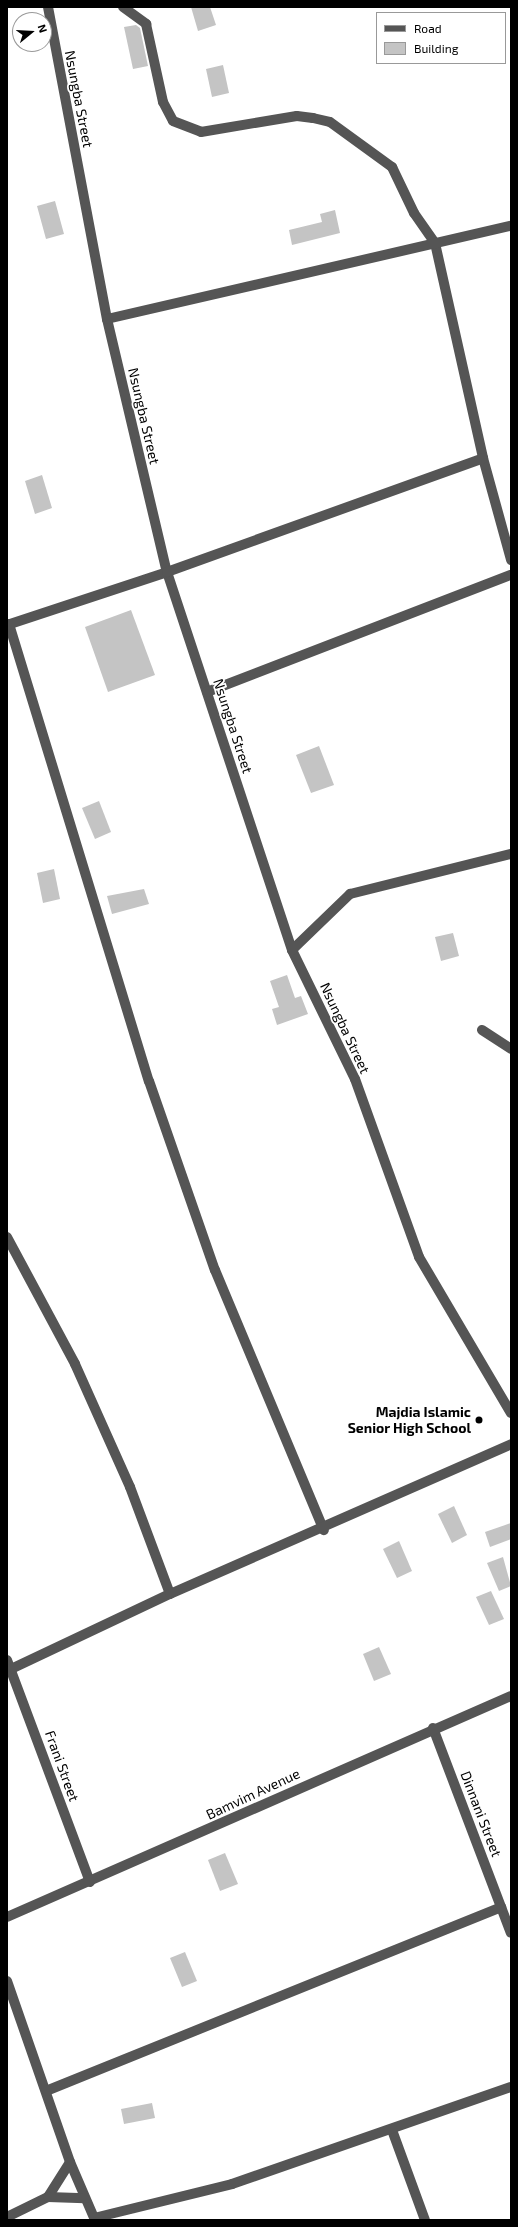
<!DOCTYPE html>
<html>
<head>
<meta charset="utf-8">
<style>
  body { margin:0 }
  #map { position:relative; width:518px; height:2227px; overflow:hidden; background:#fff; font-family:"Exo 2",sans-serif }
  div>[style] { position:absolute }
  .building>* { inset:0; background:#c4c4c4 }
  .minor>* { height:10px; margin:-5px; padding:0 5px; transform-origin:5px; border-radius:5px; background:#555 }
  .dots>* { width:11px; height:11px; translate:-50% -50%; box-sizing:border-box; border:2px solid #fff; border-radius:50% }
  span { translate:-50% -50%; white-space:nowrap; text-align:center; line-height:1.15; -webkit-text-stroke:3.5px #fff; paint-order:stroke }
  .street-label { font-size:14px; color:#000 }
  .poi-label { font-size:14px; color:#000; font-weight:700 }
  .right { translate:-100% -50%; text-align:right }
  .frame { position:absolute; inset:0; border:8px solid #000; pointer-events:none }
  .legend { position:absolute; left:376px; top:12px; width:130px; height:52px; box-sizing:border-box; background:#fff; border:1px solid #999; margin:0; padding:5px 7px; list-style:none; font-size:12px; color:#000 }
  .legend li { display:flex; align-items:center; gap:8px; height:20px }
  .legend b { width:20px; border:1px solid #999 }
  .north { position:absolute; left:12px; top:12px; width:40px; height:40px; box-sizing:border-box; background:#fff; border:1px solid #999; border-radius:50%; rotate:72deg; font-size:11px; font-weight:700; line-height:16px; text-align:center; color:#000 }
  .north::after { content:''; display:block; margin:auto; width:14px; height:18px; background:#000; clip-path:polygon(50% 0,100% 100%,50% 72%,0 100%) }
</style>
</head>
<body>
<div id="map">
  <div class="building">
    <div style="clip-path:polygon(191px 7px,210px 7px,216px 25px,198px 31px)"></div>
    <div style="clip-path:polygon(136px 25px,140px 28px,148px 66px,133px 69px,124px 27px)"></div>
    <div style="clip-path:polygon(223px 65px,229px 93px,212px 97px,206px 69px)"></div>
    <div style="clip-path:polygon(55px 201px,64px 234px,46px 239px,37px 206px)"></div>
    <div style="clip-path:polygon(335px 210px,340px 233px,292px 245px,289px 230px,322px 222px,320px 214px)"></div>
    <div style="clip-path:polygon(42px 475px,52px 508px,35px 514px,25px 481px)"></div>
    <div style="clip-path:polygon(131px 610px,155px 675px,108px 692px,85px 627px)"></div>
    <div style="clip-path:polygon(319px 746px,334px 785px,311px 793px,296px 755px)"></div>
    <div style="clip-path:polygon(99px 801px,111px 832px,95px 839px,82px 808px)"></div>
    <div style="clip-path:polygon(54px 869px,60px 899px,43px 903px,37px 873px)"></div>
    <div style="clip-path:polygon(144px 889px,149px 904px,112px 914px,107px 896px)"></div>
    <div style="clip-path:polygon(453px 933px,459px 956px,441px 961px,435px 937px)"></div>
    <div style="clip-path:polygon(287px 975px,295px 998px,301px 996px,308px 1014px,277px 1025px,272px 1009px,279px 1007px,270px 981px)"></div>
    <div style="clip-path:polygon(454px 1506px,467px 1535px,452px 1543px,438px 1514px)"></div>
    <div style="clip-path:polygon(511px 1523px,511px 1539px,490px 1547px,485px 1532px)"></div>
    <div style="clip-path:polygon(399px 1541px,412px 1571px,397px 1578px,383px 1549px)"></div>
    <div style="clip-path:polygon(503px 1557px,511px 1586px,499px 1591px,487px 1563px)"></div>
    <div style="clip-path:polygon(491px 1591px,504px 1619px,489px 1625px,476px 1597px)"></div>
    <div style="clip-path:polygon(379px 1647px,391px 1674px,374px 1681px,363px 1654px)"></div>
    <div style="clip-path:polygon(225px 1853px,238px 1884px,220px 1891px,208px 1860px)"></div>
    <div style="clip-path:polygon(185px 1952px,197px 1981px,182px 1987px,170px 1958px)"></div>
    <div style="clip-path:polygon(152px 2103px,155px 2118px,124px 2124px,121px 2109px)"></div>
  </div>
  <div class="minor">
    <div style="left:48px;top:7px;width:318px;rotate:79.3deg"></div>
    <div style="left:107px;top:319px;width:260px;rotate:76.7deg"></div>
    <div style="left:167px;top:572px;width:398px;rotate:71.7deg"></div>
    <div style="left:292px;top:950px;width:144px;rotate:64deg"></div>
    <div style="left:355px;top:1079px;width:189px;rotate:70.2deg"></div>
    <div style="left:419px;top:1257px;width:181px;rotate:59.5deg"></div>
    <div style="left:123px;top:7px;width:29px;rotate:36deg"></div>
    <div style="left:146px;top:24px;width:80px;rotate:77.7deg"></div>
    <div style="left:163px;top:102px;width:21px;rotate:62deg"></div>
    <div style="left:173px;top:121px;width:30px;rotate:21deg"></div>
    <div style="left:201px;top:132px;width:97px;rotate:-9.5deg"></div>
    <div style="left:297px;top:116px;width:16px;rotate:7deg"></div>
    <div style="left:313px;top:118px;width:17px;rotate:13deg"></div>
    <div style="left:330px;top:122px;width:77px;rotate:36deg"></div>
    <div style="left:392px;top:167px;width:51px;rotate:64.4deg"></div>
    <div style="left:414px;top:213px;width:37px;rotate:55deg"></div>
    <div style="left:435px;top:243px;width:220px;rotate:77.4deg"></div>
    <div style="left:483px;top:458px;width:106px;rotate:74.6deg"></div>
    <div style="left:107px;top:319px;width:415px;rotate:-13deg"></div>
    <div style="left:9px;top:624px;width:478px;rotate:73deg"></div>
    <div style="left:149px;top:1081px;width:200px;rotate:70.8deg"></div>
    <div style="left:215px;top:1270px;width:282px;rotate:67.3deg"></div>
    <div style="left:7px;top:625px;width:169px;rotate:-18.3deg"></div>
    <div style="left:167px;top:572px;width:336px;rotate:-19.8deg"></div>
    <div style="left:207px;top:692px;width:326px;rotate:-21.1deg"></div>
    <div style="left:292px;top:950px;width:81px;rotate:-44deg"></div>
    <div style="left:350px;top:894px;width:166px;rotate:-14deg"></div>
    <div style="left:482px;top:1030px;width:35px;rotate:33deg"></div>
    <div style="left:7px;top:1237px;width:144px;rotate:61.8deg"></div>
    <div style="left:75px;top:1364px;width:135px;rotate:65.9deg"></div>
    <div style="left:130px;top:1487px;width:114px;rotate:69.5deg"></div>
    <div style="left:7px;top:1660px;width:237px;rotate:69.5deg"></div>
    <div style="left:11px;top:1669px;width:176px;rotate:-25.3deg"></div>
    <div style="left:170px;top:1594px;width:373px;rotate:-23.7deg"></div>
    <div style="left:433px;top:1728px;width:219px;rotate:69.2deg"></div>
    <div style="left:7px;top:1917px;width:550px;rotate:-23.68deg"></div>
    <div style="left:7px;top:1981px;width:192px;rotate:70.8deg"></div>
    <div style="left:70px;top:2162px;width:63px;rotate:66.7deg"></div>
    <div style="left:46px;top:2091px;width:491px;rotate:-22deg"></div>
    <div style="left:392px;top:2130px;width:96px;rotate:69.9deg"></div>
    <div style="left:48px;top:2197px;width:41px;rotate:-57.8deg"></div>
    <div style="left:7px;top:2217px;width:46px;rotate:-26deg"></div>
    <div style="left:48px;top:2197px;width:37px;rotate:2deg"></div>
    <div style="left:94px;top:2218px;width:142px;rotate:-13.8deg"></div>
    <div style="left:232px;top:2184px;width:295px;rotate:-19.2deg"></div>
  </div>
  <div class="dots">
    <div style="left:479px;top:1420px;background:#000"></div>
  </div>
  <div class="street-label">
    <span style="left:79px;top:99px;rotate:79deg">Nsungba Street</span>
    <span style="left:144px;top:416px;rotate:77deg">Nsungba Street</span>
    <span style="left:233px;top:726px;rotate:72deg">Nsungba Street</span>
    <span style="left:345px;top:1028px;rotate:65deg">Nsungba Street</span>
    <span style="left:62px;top:1766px;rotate:70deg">Frani Street</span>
    <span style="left:253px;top:1794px;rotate:-25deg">Bamvim Avenue</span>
    <span style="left:481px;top:1814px;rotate:69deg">Dinnani Street</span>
  </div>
  <div class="poi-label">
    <span class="right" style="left:471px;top:1420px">Majdia Islamic<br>Senior High School</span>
  </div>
  <div class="frame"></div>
  <ul class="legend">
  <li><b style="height:5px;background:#555"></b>Road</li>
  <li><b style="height:11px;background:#c4c4c4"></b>Building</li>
  </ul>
  <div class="north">N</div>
</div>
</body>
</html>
